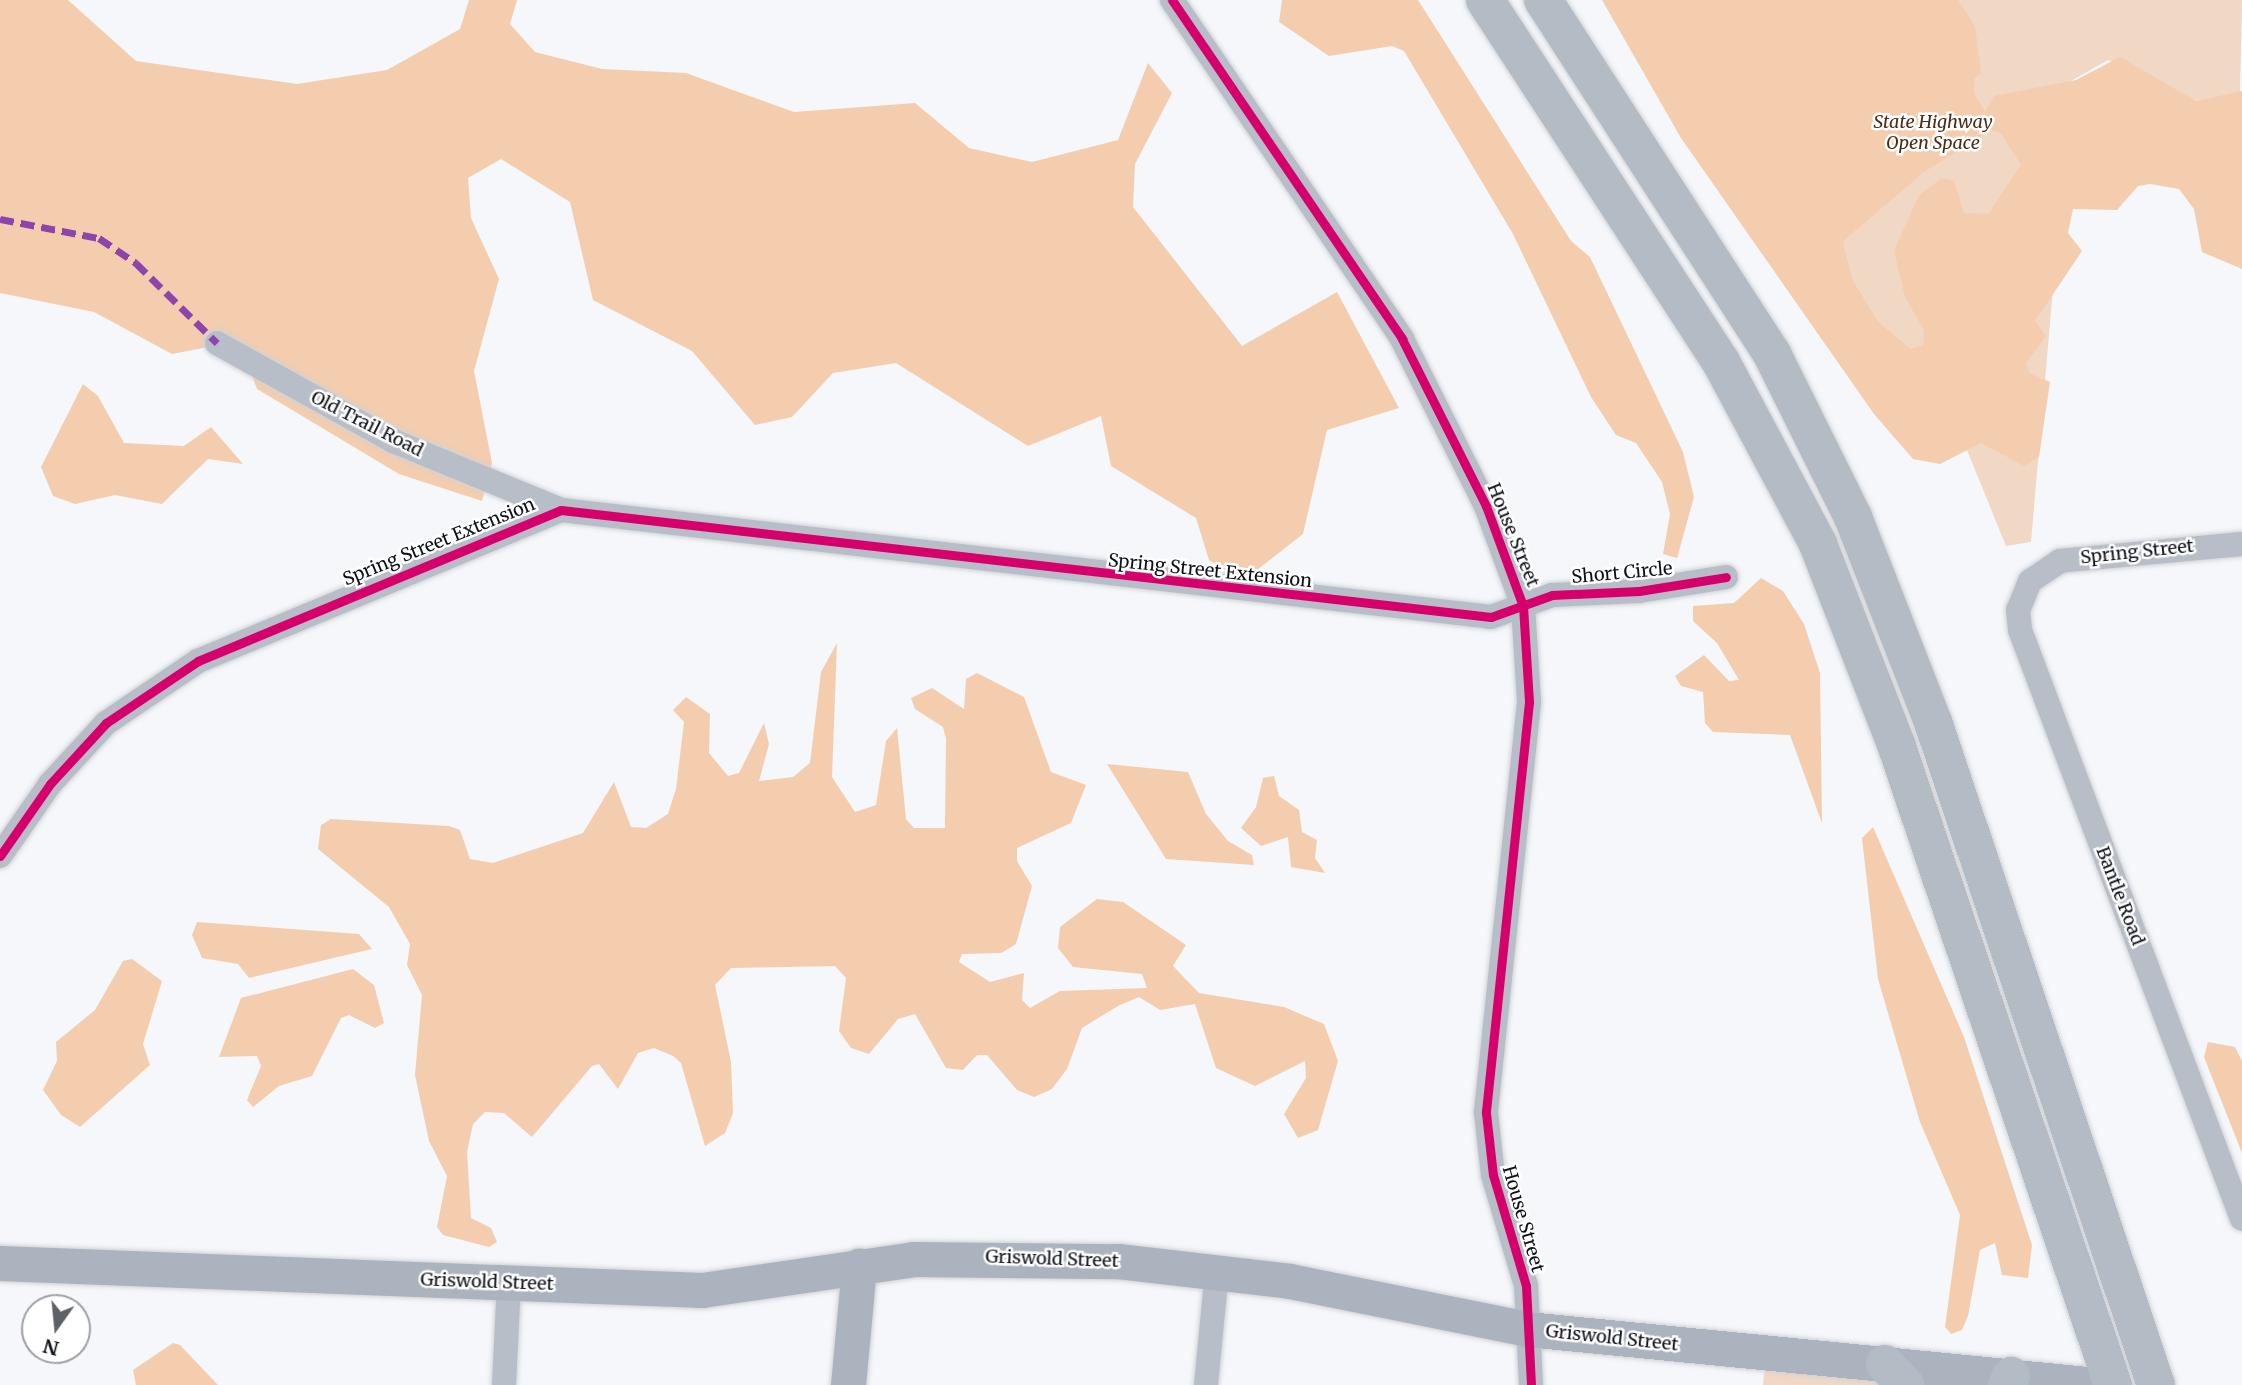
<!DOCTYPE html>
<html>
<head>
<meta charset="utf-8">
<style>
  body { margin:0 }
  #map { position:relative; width:2242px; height:1385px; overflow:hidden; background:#f5f7fa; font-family:Merriweather,serif }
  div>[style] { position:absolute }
  .green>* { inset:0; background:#f0d8c5 }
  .forest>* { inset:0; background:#f3cdae }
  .roads { filter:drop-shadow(0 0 2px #d1d2d5) drop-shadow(0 0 2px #d1d2d5) }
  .minor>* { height:24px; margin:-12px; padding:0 12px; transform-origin:12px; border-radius:12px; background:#b7bec8 }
  .secondary>* { height:35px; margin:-17.5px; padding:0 17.5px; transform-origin:17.5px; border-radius:17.5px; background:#aab3be }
  .motorway>* { height:38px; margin:-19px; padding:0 19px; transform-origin:19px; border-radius:19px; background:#b3bbc4 }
  .quiet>* { height:7px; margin-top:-3.5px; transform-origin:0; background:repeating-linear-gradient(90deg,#8e44ad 0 14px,transparent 0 21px) }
  .cycleway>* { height:9px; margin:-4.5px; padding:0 4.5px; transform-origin:4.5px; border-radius:4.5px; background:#d6006c }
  span { translate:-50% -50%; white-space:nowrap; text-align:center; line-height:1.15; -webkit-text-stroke:5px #fff; paint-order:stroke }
  .park-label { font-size:18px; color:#492c13; font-style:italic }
  .street-label { font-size:18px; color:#0c1118 }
  .north { position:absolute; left:21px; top:1294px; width:70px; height:70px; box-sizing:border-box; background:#fff; border:2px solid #9ea0a3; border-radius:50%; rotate:195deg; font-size:19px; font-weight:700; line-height:28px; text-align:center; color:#0c1118 }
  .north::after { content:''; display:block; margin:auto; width:24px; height:32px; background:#5e6267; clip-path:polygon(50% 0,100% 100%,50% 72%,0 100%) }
</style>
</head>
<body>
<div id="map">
  <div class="green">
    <div style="clip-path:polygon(1688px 0,2242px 0,2240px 93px,2196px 101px,2108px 60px,2071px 81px,2031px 542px,2006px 546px,1945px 396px,1911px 349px,1878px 321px,1853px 280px,1843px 241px)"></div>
    <div style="clip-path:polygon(1765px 1363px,1882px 1374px,1893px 1385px,1763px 1385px)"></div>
  </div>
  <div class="forest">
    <div style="clip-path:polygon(0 0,68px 0,136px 61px,297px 84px,387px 70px,460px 29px,469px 0,517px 0,510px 24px,535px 52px,602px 69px,686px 73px,794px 112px,915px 103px,969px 148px,1032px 162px,1118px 140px,1148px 63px,1172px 93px,1135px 164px,1133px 207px,1242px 346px,1337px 292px,1399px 408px,1327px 430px,1303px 534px,1243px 581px,1209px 560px,1196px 518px,1111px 466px,1101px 416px,1028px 446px,896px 363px,833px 373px,792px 417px,755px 425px,692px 351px,593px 300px,570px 202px,501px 159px,468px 178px,471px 218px,499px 279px,474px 371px,492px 463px,482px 501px,399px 474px,257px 389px,239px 341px,172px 354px,94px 312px,0 293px)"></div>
    <div style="clip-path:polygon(1282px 0,1418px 0,1571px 241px,1590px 257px,1683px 452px,1694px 497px,1677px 558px,1663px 554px,1670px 514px,1662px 482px,1636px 443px,1616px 435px,1591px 397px,1513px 234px,1404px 51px,1392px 46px,1329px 56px,1279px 22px)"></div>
    <div style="clip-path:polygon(evenodd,1602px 0,1958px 0,1975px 26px,1981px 73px,1974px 79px,1974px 93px,1985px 112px,1994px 96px,2076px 80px,2120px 57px,2196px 101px,2242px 91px,2242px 269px,2202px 252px,2194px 209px,2179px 189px,2150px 184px,2138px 186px,2117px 210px,2073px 209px,2068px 233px,2082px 251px,2035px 321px,2046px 336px,2026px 363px,2029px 373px,2050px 382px,2039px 457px,2024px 466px,1981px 443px,1940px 464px,1913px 459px,1874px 414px,1681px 138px,1602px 0,1991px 130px,2001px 133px,2021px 165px,1988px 214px,1964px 213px,1954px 181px,1942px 178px,1919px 195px,1894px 251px,1905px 297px,1924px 330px,1923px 345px,1911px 349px,1878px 321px,1853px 280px,1843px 241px,1924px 172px,1991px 130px)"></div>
    <div style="clip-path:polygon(83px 384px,98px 396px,124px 443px,184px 446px,211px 427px,243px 464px,208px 459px,162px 504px,115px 495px,75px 504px,53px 496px,41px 467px)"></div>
    <div style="clip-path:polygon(1761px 578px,1783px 591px,1804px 624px,1820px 673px,1822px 823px,1790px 735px,1713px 732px,1705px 723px,1703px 692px,1681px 686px,1675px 676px,1704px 655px,1729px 681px,1739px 680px,1717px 643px,1693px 621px,1693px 606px,1734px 603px)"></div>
    <div style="clip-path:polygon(837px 643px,832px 777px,855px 812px,876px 805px,886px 741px,897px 728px,906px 819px,914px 828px,945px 828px,946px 739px,943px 727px,915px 709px,911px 698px,932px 688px,964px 709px,966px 679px,977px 673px,1024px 697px,1051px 772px,1086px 785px,1071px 823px,1017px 848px,1017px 861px,1032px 886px,1016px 944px,1001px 953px,962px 954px,959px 962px,990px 982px,1024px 973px,1022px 1000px,1030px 1008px,1060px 991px,1147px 988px,1142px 974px,1073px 967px,1058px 948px,1060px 927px,1097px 899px,1123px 902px,1186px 945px,1173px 966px,1199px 993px,1284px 1007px,1324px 1024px,1338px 1061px,1318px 1130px,1298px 1138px,1284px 1114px,1306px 1078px,1305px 1061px,1255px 1086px,1216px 1068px,1195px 1004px,1160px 1010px,1139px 997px,1118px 1006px,1082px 1028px,1067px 1069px,1052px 1089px,1034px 1097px,1017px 1090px,987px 1055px,977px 1055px,963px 1070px,946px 1068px,915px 1014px,898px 1019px,869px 1054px,851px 1048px,839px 1031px,846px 978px,835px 966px,731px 968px,715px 985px,731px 1062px,733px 1113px,725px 1133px,705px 1146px,681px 1063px,673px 1056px,654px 1048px,638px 1053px,618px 1089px,599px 1064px,592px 1066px,532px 1137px,504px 1113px,485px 1112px,473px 1124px,467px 1152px,471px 1218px,491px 1228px,497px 1242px,489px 1247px,443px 1235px,437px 1227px,447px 1176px,429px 1141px,415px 1075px,422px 995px,407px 965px,410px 944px,389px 907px,318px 849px,321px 825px,331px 819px,449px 826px,460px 830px,470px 859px,493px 863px,583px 833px,614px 782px,631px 827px,646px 828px,668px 814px,676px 789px,684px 722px,673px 710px,686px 697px,710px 714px,709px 753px,728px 776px,739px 773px,764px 723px,769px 744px,759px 781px,793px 777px,810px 763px,821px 672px)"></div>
    <div style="clip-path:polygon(1107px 764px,1188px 772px,1206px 814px,1228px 841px,1252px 855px,1254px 865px,1166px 859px)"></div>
    <div style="clip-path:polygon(1274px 776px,1279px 796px,1299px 810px,1302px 832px,1317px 840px,1315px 858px,1325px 873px,1291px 867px,1288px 837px,1261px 846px,1241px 828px,1256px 807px,1263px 778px)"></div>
    <div style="clip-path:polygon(1873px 827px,1964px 1037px,2032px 1245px,2028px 1278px,2002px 1275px,1995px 1243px,1980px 1250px,1968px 1316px,1962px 1330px,1951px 1334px,1945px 1327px,1960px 1215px,1920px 1122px,1878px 979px,1862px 838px)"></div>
    <div style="clip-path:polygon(197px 922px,359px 934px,372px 949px,249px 978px,238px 964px,202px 958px,192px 935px)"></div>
    <div style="clip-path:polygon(132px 959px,162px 981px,143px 1044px,150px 1065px,80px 1127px,61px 1115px,43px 1090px,57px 1061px,56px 1042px,95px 1010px,123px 961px)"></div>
    <div style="clip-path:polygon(353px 969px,374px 985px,384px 1023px,375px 1028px,349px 1015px,341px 1018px,312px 1076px,279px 1086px,253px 1107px,247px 1100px,261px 1066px,257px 1056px,219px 1057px,241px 998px)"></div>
    <div style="clip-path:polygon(2208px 1042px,2235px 1047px,2242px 1061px,2242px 1153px,2204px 1057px)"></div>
    <div style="clip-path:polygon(173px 1343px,180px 1345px,218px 1385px,136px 1385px,133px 1370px)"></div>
  </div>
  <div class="roads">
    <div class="minor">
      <div style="left:1172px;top:0;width:410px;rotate:55.8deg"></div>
      <div style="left:1402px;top:339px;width:187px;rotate:63.3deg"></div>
      <div style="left:1486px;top:506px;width:107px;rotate:69.7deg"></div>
      <div style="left:1523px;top:606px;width:96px;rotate:86.4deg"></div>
      <div style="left:1529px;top:702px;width:413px;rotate:96deg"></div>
      <div style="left:1486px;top:1113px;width:62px;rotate:83.6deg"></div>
      <div style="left:1493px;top:1175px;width:116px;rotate:73.4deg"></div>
      <div style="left:1526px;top:1286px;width:99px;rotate:87.1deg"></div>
      <div style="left:217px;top:343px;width:201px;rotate:29.1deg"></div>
      <div style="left:393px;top:441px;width:182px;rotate:22.3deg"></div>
      <div style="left:2242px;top:544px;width:183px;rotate:174.7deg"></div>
      <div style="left:2060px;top:561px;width:36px;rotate:146deg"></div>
      <div style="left:2030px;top:581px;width:31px;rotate:112deg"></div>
      <div style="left:2018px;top:610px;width:20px;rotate:84deg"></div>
      <div style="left:2020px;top:630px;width:629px;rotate:69.35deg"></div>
      <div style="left:0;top:856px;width:88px;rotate:-55.2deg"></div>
      <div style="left:50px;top:784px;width:83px;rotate:-47.4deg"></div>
      <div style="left:106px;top:723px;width:111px;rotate:-34deg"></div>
      <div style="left:198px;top:661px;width:393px;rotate:-22.6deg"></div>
      <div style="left:561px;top:510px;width:936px;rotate:6.56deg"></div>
      <div style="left:1491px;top:617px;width:65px;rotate:-19.8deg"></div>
      <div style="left:1552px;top:595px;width:87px;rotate:-2.6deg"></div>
      <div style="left:1639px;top:591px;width:88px;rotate:-9.1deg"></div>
      <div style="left:504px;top:1385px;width:102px;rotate:-87.2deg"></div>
      <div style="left:1206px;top:1385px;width:116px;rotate:-84.5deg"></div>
    </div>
    <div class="secondary">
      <div style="left:0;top:1263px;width:703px;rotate:2.2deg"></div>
      <div style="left:702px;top:1290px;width:214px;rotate:-8.3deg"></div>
      <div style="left:914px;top:1259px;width:204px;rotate:0.6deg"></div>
      <div style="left:1118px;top:1261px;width:173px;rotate:6.6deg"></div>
      <div style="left:1290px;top:1281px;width:242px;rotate:11.4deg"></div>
      <div style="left:1527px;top:1329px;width:573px;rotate:5.61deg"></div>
      <div style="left:848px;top:1385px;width:120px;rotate:-84.7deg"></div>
    </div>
    <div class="motorway">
      <div style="left:1485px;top:0;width:432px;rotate:56.9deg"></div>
      <div style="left:1721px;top:362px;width:206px;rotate:61.9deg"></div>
      <div style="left:1818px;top:544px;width:215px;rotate:68.7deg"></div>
      <div style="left:1896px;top:744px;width:677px;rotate:71.3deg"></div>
      <div style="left:1543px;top:0;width:422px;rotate:57.1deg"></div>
      <div style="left:1772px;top:354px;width:182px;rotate:63.6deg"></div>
      <div style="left:1853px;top:517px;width:220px;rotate:68.7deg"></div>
      <div style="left:1933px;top:722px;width:699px;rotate:71.41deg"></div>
      <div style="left:1885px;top:1364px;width:29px;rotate:46deg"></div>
      <div style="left:2007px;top:1385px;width:10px;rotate:-66deg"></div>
    </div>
  </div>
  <div class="quiet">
    <div style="left:0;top:219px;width:101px;rotate:10.9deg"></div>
    <div style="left:99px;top:238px;width:45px;rotate:34deg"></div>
    <div style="left:136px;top:263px;width:114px;rotate:44.6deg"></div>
  </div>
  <div class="cycleway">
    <div style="left:1172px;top:0;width:410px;rotate:55.8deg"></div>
    <div style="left:1402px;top:339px;width:187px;rotate:63.3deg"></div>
    <div style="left:1486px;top:506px;width:107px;rotate:69.7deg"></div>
    <div style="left:1523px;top:606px;width:96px;rotate:86.4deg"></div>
    <div style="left:1529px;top:702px;width:413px;rotate:96deg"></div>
    <div style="left:1486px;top:1113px;width:62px;rotate:83.6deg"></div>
    <div style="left:1493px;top:1175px;width:116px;rotate:73.4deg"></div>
    <div style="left:1526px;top:1286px;width:99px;rotate:87.1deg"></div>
    <div style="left:0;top:856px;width:88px;rotate:-55.2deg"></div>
    <div style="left:50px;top:784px;width:83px;rotate:-47.4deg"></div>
    <div style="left:106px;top:723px;width:111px;rotate:-34deg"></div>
    <div style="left:198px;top:661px;width:393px;rotate:-22.6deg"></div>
    <div style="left:561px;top:510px;width:936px;rotate:6.56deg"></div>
    <div style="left:1491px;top:617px;width:65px;rotate:-19.8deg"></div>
    <div style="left:1552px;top:595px;width:87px;rotate:-2.6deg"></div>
    <div style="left:1639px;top:591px;width:88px;rotate:-9.1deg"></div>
  </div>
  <div class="park-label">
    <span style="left:1933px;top:133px">State Highway<br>Open Space</span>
  </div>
  <div class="street-label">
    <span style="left:367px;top:424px;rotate:27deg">Old Trail Road</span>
    <span style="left:1513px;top:535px;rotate:68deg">House Street</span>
    <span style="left:439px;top:542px;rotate:-22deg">Spring Street Extension</span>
    <span style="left:2137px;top:552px;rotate:-6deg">Spring Street</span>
    <span style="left:1210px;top:571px;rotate:6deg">Spring Street Extension</span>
    <span style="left:1622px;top:573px;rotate:-5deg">Short Circle</span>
    <span style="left:2120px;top:896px;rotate:69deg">Bantle Road</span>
    <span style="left:1523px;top:1219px;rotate:74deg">House Street</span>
    <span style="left:1052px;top:1259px;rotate:2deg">Griswold Street</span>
    <span style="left:487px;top:1282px;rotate:2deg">Griswold Street</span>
    <span style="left:1612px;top:1338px;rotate:6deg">Griswold Street</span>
  </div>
  <div class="north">N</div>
</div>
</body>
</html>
